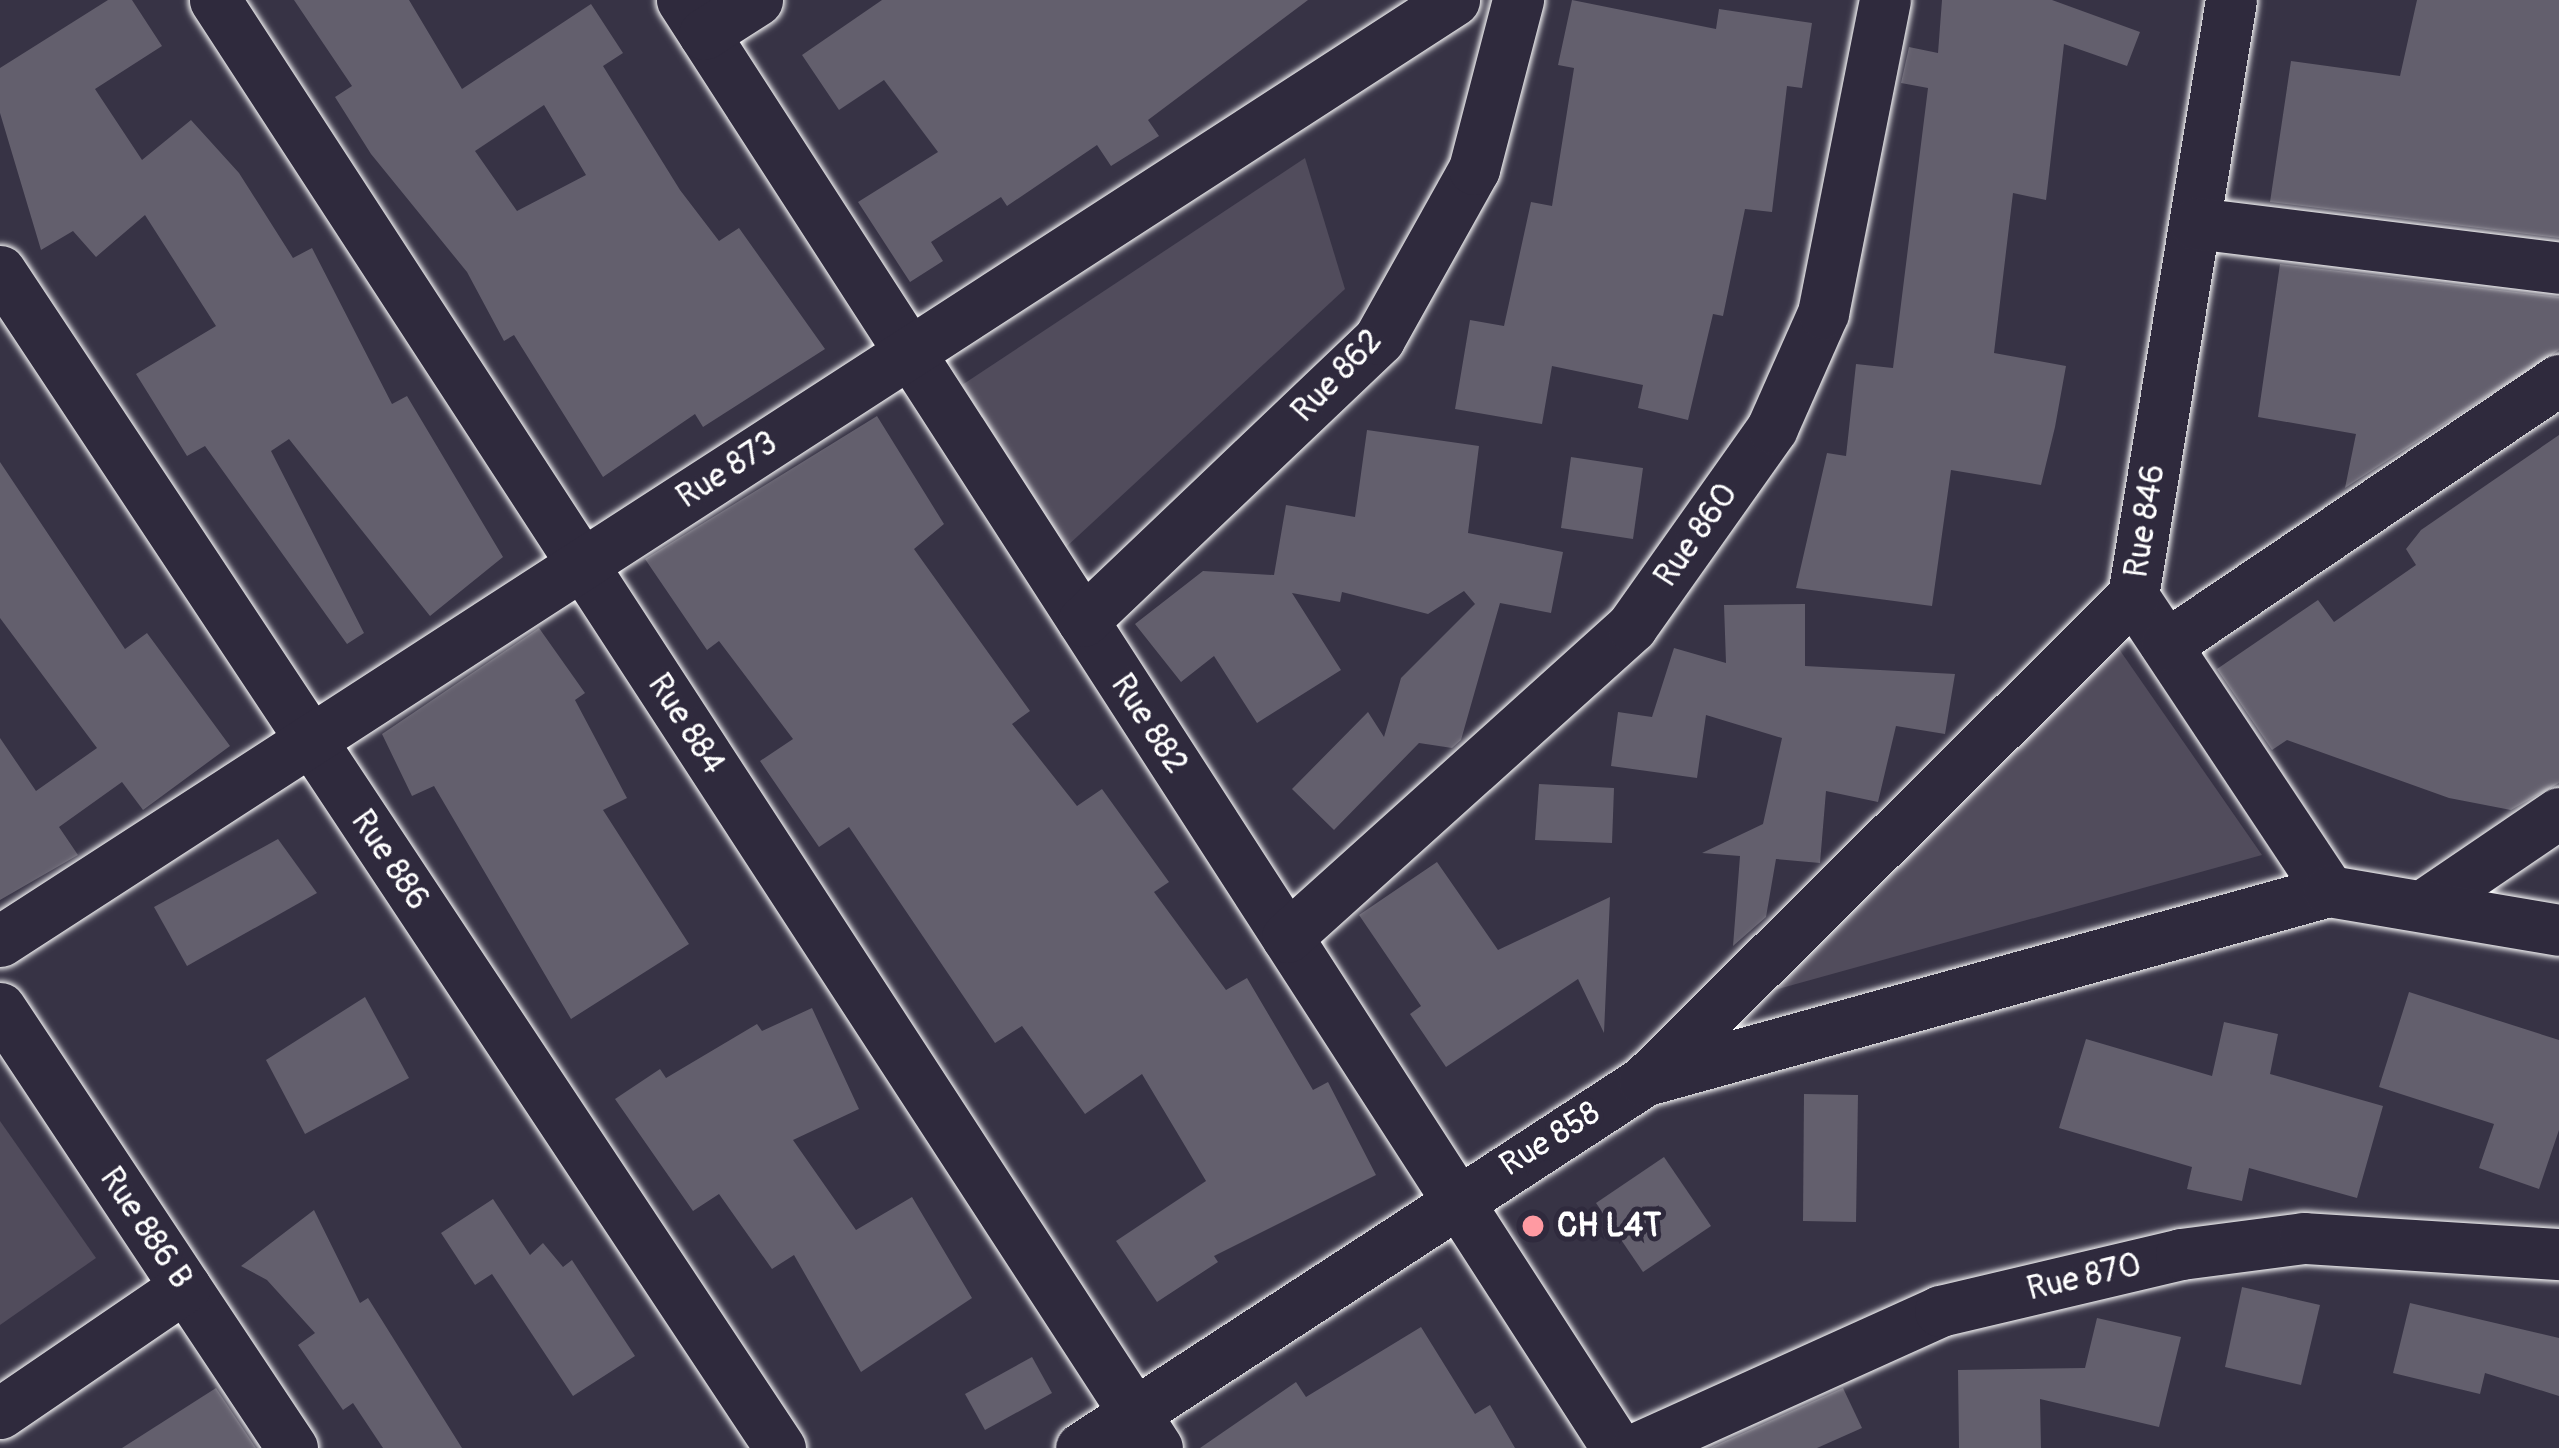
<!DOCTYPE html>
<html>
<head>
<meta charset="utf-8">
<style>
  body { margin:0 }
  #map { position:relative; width:2559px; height:1448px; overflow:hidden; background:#373345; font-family:Pangolin,sans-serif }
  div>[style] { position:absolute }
  .green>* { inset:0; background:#514c5c }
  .building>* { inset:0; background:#635f6d }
  .roads { filter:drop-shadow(0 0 3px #fff) drop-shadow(0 0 3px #fff) }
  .street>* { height:51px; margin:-25.5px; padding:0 25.5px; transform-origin:25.5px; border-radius:25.5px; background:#2f2a3d }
  .dots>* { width:33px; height:33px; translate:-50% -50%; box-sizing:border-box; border:6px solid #2f2a3d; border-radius:50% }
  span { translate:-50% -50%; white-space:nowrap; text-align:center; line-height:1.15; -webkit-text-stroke:10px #2f2a3d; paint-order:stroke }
  .street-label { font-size:33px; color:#fff }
  .poi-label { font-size:33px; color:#fff; font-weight:700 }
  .left { translate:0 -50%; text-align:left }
</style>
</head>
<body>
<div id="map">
  <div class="green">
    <div style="clip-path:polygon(1305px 158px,1345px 289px,1065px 548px,962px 385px)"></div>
    <div style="clip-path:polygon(2103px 626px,2262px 855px,1720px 1005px)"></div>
    <div style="clip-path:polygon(0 1121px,96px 1258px,0 1325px)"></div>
  </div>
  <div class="building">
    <div style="clip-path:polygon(108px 0,132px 0,162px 46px,95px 89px,142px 160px,191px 120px,239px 173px,293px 258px,312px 248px,392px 404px,407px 396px,503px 557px,430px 616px,289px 439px,271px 451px,364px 633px,347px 644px,205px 446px,187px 456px,136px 374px,216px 326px,145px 215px,96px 257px,73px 231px,41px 250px,0 113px,0 68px)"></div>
    <div style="clip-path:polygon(evenodd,294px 0,409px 0,462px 89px,591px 4px,623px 53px,603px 66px,680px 190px,719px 241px,739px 228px,825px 349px,703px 427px,695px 414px,603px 477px,514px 335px,504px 341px,467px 272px,371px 154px,335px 97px,352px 86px,294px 0,544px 105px,586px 175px,517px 211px,475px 151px,544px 105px)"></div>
    <div style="clip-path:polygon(882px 0,1308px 0,1148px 120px,1159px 136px,1111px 166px,1097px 145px,1007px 206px,1001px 197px,931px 242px,943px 261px,910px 282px,858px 202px,938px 152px,884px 80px,839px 110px,802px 55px)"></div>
    <div style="clip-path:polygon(1572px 0,1716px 29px,1719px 9px,1812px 23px,1802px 88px,1787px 86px,1772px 212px,1745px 209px,1723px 316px,1713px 314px,1688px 420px,1638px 408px,1643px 385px,1552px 366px,1542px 424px,1455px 409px,1470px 320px,1504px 326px,1531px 202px,1552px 206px,1574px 68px,1558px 65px)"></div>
    <div style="clip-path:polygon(1942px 0,2052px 0,2140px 32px,2127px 66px,2064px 44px,2046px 200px,2013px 193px,1994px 353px,2066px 366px,2055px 427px,2041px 485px,1951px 470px,1932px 606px,1796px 588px,1827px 453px,1846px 456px,1856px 364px,1893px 368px,1928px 88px,1901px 83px,1909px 47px,1938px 53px)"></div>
    <div style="clip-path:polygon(2417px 0,2559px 0,2559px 238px,2270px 202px,2291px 61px,2400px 76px)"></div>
    <div style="clip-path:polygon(2280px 264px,2559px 297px,2559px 350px,2345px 488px,2356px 434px,2258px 417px)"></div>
    <div style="clip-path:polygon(877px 416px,944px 524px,914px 549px,1030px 711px,1012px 724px,1077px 806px,1102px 789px,1169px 882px,1154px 892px,1226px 990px,1247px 978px,1313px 1090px,1328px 1082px,1376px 1175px,1214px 1256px,1218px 1262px,1157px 1302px,1116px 1241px,1206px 1181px,1142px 1074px,1085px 1114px,1022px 1026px,995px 1043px,849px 827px,819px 847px,760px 761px,793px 739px,719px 641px,707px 650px,645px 559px)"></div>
    <div style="clip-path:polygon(1367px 430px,1479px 446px,1468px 533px,1563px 552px,1551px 613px,1500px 603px,1461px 740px,1452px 748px,1419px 743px,1334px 830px,1292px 789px,1368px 712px,1384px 737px,1401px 678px,1475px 604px,1464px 591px,1428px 614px,1342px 592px,1340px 602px,1292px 593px,1341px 670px,1257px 723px,1214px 656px,1181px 682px,1135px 624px,1203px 571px,1274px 575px,1286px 505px,1355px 517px)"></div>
    <div style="clip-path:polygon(2559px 435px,2559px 783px,2511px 810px,2449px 798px,2287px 740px,2272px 750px,2217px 669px,2318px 600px,2334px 622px,2416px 565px,2406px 549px,2421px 530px)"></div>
    <div style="clip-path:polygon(1571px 457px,1643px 468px,1633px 539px,1561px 528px)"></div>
    <div style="clip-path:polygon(0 462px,125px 649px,147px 633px,230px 746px,143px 810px,122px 782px,59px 827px,78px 855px,0 900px,0 738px,36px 791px,97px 748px,0 618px)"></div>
    <div style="clip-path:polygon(1805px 604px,1805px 666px,1955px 674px,1945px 734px,1896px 726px,1878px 802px,1826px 791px,1820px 863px,1776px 859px,1766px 917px,1733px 946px,1740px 856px,1702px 853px,1763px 824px,1782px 738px,1706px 715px,1697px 778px,1611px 766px,1618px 712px,1652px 717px,1674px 648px,1726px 663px,1724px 605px)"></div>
    <div style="clip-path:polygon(539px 628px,585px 693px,575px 700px,627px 798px,603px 810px,689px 944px,571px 1019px,434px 786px,412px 796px,382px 734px)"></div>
    <div style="clip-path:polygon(1539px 784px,1614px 788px,1612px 843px,1535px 840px)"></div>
    <div style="clip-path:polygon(278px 839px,317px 893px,187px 966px,154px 907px)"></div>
    <div style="clip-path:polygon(1437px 862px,1498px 950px,1610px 897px,1604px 1033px,1578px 979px,1446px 1067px,1410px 1014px,1421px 1006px,1359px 915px)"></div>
    <div style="clip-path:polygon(2409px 992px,2559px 1040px,2559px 1130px,2539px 1189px,2479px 1168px,2494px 1124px,2379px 1087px)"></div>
    <div style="clip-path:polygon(365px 997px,409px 1078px,305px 1134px,266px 1060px)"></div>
    <div style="clip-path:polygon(812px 1008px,859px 1109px,793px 1140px,856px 1230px,912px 1197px,972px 1298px,861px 1372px,794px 1255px,772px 1269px,719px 1194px,693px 1211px,615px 1099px,660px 1069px,666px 1078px,757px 1024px,762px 1031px)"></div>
    <div style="clip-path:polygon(2224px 1022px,2278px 1034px,2270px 1074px,2383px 1106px,2357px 1198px,2249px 1168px,2242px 1201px,2187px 1189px,2192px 1167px,2059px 1128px,2086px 1039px,2212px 1076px)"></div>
    <div style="clip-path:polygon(1804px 1094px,1858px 1095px,1856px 1222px,1803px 1221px)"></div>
    <div style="clip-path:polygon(1664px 1157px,1711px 1226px,1643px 1272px,1596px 1203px)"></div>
    <div style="clip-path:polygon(493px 1199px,530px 1255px,543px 1243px,563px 1267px,572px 1260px,635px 1356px,573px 1396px,492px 1274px,475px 1285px,441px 1233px)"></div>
    <div style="clip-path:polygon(314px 1210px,360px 1303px,368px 1298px,462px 1448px,383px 1448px,353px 1403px,343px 1410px,298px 1345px,315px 1333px,267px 1280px,241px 1266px)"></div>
    <div style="clip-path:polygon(2242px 1287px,2320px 1305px,2301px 1385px,2225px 1367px)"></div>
    <div style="clip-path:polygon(2410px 1303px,2559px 1338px,2559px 1396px,2485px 1373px,2480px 1394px,2393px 1373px)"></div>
    <div style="clip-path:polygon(2097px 1318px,2181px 1337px,2159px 1427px,2040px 1399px,2041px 1448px,1959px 1448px,1958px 1370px,2085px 1368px)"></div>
    <div style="clip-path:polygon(1421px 1327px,1475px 1414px,1490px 1405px,1515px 1448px,1200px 1448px,1296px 1382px,1306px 1397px)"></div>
    <div style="clip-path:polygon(1032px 1357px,1052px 1393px,985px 1430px,965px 1394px)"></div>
    <div style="clip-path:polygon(216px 1388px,256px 1448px,122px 1448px)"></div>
    <div style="clip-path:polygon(1843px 1388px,1862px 1428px,1817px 1448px,1710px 1448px)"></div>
  </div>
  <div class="roads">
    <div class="street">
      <div style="left:215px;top:0;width:1727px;rotate:56.95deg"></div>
      <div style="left:682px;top:0;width:1724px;rotate:57.15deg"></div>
      <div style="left:2231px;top:0;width:604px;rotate:99.34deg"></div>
      <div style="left:2133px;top:596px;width:354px;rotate:56.4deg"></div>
      <div style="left:704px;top:34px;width:63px;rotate:-32.7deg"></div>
      <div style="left:2195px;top:223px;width:367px;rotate:7deg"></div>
      <div style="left:0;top:271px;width:1412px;rotate:56.47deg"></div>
      <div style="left:1083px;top:621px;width:409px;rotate:-43.6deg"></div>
      <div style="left:1379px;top:339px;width:195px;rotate:-60.8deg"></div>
      <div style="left:1474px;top:169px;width:175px;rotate:-75.4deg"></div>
      <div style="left:2166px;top:645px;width:474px;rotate:-34deg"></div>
      <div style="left:2425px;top:904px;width:162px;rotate:-34.2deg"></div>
      <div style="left:1287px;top:937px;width:464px;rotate:-42deg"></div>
      <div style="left:1632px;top:626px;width:242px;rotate:-54.7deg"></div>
      <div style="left:1772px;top:428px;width:126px;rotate:-66.1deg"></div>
      <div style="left:1823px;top:313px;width:319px;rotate:-78.8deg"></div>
      <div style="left:0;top:941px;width:1732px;rotate:-32.91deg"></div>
      <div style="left:0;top:1008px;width:528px;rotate:56.43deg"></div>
      <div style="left:1650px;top:1079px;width:705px;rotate:-15.48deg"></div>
      <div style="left:2329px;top:891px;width:233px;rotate:9.6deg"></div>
      <div style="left:0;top:1413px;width:224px;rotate:-34.3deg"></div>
      <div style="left:1081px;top:1448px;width:672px;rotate:-33.1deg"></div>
      <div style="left:1644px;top:1081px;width:689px;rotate:-44.76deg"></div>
      <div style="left:1637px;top:1448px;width:333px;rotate:-24.3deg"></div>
      <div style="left:1940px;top:1311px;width:248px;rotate:-13.3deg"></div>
      <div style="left:2181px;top:1254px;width:124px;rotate:-7.4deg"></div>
      <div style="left:2304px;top:1238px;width:256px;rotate:3.6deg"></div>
    </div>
  </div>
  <div class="dots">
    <div style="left:1533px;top:1226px;background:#ff9aa2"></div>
  </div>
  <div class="street-label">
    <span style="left:1337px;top:376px;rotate:-46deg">Rue 862</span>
    <span style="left:727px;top:470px;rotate:-33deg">Rue 873</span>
    <span style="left:2145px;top:521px;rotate:-81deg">Rue 846</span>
    <span style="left:1696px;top:535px;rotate:-55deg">Rue 860</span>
    <span style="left:686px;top:724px;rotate:57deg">Rue 884</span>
    <span style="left:1149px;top:724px;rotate:57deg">Rue 882</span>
    <span style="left:390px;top:860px;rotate:56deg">Rue 886</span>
    <span style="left:1550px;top:1139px;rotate:-32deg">Rue 858</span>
    <span style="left:146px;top:1228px;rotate:56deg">Rue 886 B</span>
    <span style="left:2084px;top:1277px;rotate:-13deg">Rue 870</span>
  </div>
  <div class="poi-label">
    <span class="left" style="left:1557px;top:1226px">CH L4T</span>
  </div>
</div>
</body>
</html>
